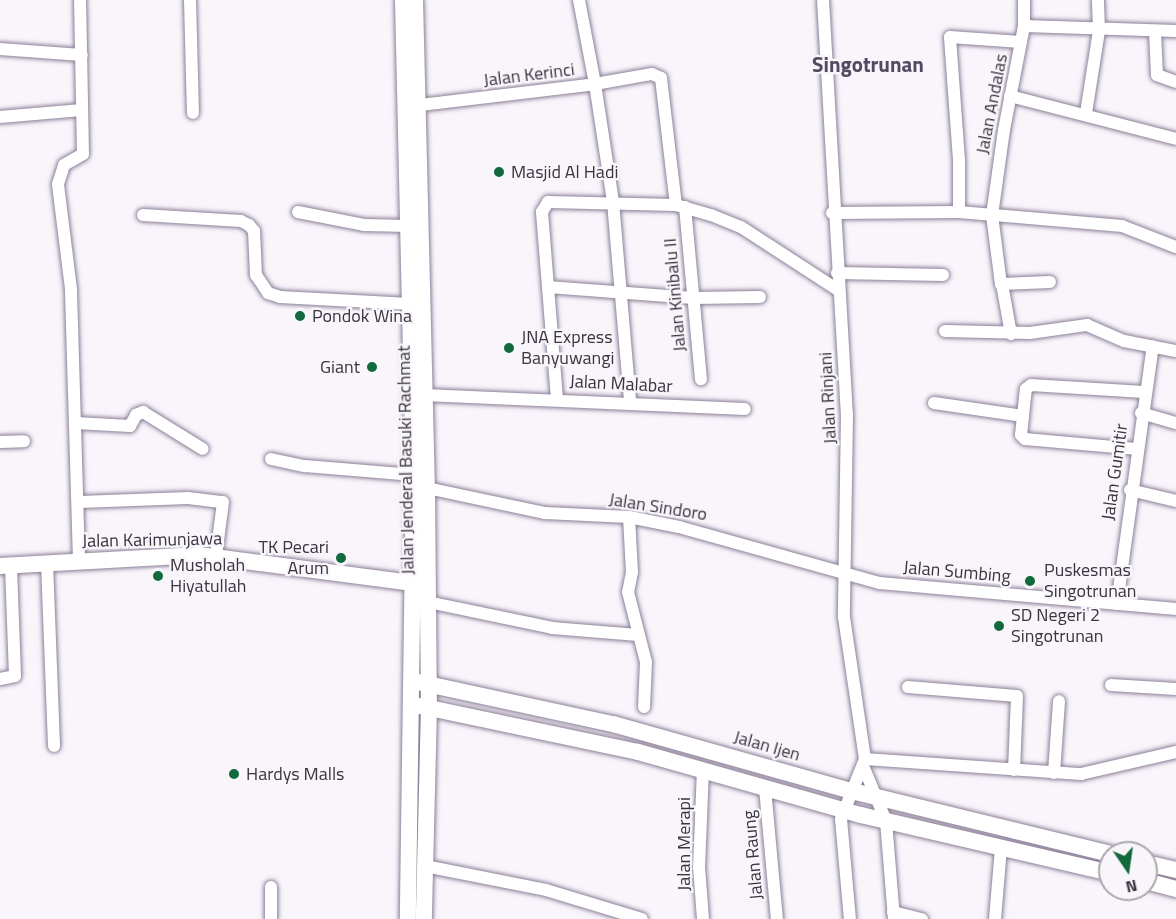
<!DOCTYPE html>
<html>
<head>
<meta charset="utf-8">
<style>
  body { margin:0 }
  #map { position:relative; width:1176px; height:919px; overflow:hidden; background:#f8f5fb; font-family:"Titillium Web",sans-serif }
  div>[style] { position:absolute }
  .roads { filter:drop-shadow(0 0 2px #8c7f98) drop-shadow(0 0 2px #8c7f98) }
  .street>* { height:12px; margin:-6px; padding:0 6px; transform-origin:6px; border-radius:6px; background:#fff }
  .secondary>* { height:16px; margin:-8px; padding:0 8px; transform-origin:8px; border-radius:8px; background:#fff }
  .dots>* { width:16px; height:16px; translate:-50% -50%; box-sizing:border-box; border:3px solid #f8f5fb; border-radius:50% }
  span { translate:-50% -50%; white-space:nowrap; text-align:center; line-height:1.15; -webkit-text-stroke:4.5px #f8f5fb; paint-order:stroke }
  .street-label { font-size:18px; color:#39343e }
  .poi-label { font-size:18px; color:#39343e }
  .left { translate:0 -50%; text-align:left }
  .right { translate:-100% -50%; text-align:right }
  .quarter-label { font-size:21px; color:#544960; font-weight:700 }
  .north { position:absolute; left:1098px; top:841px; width:60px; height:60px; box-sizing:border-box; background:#f8f5fb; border:2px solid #aca8af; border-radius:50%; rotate:167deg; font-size:16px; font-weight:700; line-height:24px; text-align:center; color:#39343e }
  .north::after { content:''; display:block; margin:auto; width:21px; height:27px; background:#12693c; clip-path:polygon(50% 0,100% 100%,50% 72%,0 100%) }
</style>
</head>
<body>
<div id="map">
  <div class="roads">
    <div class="street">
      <div style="left:190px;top:0;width:113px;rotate:88.5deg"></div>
      <div style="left:579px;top:0;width:86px;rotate:79.2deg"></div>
      <div style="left:595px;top:84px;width:58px;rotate:-10deg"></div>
      <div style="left:652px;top:74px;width:10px;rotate:24deg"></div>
      <div style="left:661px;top:78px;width:128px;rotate:83.3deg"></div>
      <div style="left:823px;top:0;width:416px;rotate:86.7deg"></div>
      <div style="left:847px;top:415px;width:202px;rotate:90.9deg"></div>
      <div style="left:844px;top:617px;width:144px;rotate:81.6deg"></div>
      <div style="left:865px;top:759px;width:65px;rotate:111.8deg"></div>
      <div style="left:841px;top:819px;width:100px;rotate:84.9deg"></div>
      <div style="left:1024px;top:0;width:26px;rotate:90deg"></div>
      <div style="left:1024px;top:26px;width:106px;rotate:100.9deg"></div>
      <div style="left:1004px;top:130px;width:86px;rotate:98deg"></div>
      <div style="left:992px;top:215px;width:70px;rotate:82.6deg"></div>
      <div style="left:1001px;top:284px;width:49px;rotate:-2.3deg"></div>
      <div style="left:1024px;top:26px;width:152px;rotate:1.9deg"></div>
      <div style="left:1155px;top:31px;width:44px;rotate:87.4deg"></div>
      <div style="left:1157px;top:75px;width:20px;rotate:20deg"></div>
      <div style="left:0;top:49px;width:82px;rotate:4.2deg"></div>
      <div style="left:1010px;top:96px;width:171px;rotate:14.5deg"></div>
      <div style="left:420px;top:105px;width:176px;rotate:-6.8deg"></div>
      <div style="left:595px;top:84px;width:119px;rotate:81.3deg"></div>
      <div style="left:613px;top:202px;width:201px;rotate:85.1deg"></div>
      <div style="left:1086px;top:113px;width:83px;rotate:-81deg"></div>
      <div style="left:1099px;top:31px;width:31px;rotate:-92deg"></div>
      <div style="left:0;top:117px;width:82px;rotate:-4.9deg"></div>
      <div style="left:685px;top:207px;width:173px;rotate:84.7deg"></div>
      <div style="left:298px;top:212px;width:67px;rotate:11.1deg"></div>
      <div style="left:364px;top:225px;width:45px;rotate:1.3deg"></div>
      <div style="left:959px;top:212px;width:52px;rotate:-90deg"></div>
      <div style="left:959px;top:160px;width:123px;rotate:-94.2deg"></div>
      <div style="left:950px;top:37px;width:71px;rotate:4deg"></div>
      <div style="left:832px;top:213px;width:127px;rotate:-0.5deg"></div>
      <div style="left:959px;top:212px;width:164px;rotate:4.9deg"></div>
      <div style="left:1122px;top:226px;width:58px;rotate:21.3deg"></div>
      <div style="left:143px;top:215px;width:98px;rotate:3.5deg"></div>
      <div style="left:241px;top:221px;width:9px;rotate:27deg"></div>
      <div style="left:249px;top:225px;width:8px;rotate:50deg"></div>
      <div style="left:254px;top:231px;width:44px;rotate:87.4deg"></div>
      <div style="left:256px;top:275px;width:22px;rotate:56deg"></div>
      <div style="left:268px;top:293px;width:13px;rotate:18deg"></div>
      <div style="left:280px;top:297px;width:130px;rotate:3.1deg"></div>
      <div style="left:837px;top:273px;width:106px;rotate:1.1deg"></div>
      <div style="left:1002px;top:284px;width:51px;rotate:79.8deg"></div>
      <div style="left:548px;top:287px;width:146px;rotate:4.3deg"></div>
      <div style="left:694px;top:298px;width:66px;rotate:-0.9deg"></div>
      <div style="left:945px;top:331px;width:85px;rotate:1.3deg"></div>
      <div style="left:1030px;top:333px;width:58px;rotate:-8deg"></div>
      <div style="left:1087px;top:325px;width:40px;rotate:23.4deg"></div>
      <div style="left:1124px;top:341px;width:53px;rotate:10.9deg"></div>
      <div style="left:424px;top:395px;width:321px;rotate:2.5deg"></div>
      <div style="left:557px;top:399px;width:188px;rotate:-94.6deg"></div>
      <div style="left:542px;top:212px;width:12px;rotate:-59deg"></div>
      <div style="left:548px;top:202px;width:128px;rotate:1.3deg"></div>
      <div style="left:676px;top:205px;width:36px;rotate:16deg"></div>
      <div style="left:711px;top:215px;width:32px;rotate:22deg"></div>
      <div style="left:741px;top:227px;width:116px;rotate:33deg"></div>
      <div style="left:934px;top:403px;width:90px;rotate:8.3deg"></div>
      <div style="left:1023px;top:416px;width:19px;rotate:96deg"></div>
      <div style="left:1021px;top:435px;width:6px;rotate:45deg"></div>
      <div style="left:1025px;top:439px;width:111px;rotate:5.1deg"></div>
      <div style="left:1141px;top:413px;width:36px;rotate:16deg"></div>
      <div style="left:1023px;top:416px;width:27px;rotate:-84deg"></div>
      <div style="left:1026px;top:389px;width:6px;rotate:-39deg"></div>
      <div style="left:1031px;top:385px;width:113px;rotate:3.5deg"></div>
      <div style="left:76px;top:423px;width:54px;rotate:3.2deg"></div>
      <div style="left:130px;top:426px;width:13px;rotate:-61deg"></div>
      <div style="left:136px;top:415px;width:8px;rotate:-23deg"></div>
      <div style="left:143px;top:412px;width:70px;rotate:31.7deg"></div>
      <div style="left:0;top:442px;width:24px;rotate:-2deg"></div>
      <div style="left:271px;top:459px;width:35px;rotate:12deg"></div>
      <div style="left:305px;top:466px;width:109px;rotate:4.7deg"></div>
      <div style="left:427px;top:488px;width:121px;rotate:12deg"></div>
      <div style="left:545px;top:513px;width:84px;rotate:2.7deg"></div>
      <div style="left:629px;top:517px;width:51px;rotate:11.3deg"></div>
      <div style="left:679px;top:527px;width:209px;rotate:15.6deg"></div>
      <div style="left:880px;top:583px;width:297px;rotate:5deg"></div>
      <div style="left:1130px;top:490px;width:47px;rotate:13.4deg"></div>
      <div style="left:80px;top:502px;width:108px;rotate:-2.1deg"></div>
      <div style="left:188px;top:498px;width:35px;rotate:7deg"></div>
      <div style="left:223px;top:502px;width:54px;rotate:97.4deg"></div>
      <div style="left:629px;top:517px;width:55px;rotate:86.9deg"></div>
      <div style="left:632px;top:572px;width:20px;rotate:101deg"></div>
      <div style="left:628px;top:592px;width:72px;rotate:75.6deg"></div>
      <div style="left:646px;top:662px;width:45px;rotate:92.5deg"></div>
      <div style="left:79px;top:561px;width:272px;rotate:-91.7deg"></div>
      <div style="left:71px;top:289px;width:106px;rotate:-97.1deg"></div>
      <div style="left:58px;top:184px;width:20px;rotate:-72deg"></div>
      <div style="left:64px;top:165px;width:22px;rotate:-30deg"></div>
      <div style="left:83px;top:154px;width:154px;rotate:-91.1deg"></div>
      <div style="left:47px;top:563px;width:183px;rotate:87.8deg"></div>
      <div style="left:428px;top:602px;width:127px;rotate:11.8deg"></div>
      <div style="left:552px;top:628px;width:86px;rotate:4.7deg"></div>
      <div style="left:1117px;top:604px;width:260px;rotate:-82.1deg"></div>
      <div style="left:0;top:679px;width:15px;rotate:-11deg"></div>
      <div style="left:15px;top:676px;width:110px;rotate:-92.1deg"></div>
      <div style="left:1111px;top:685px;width:65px;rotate:3.5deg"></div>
      <div style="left:908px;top:687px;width:109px;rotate:4.7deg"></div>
      <div style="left:1017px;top:696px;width:74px;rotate:92.3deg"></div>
      <div style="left:865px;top:759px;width:217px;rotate:4deg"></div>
      <div style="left:1081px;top:774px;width:98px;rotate:-13deg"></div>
      <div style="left:864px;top:768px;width:57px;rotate:67.5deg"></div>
      <div style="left:886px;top:821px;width:98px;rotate:85.3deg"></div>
      <div style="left:703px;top:769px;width:98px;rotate:92.3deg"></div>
      <div style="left:699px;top:867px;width:52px;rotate:85.6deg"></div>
      <div style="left:1054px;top:773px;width:72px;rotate:-86deg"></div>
      <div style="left:765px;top:788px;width:132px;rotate:84.8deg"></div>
      <div style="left:425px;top:866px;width:123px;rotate:11.2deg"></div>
      <div style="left:546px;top:890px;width:100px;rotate:16.8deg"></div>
      <div style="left:893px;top:912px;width:30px;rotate:14deg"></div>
      <div style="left:271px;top:919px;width:32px;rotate:-90deg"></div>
      <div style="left:995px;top:919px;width:72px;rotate:-85.2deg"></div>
    </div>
    <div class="secondary">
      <div style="left:403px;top:0;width:475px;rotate:88.7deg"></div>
      <div style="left:414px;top:475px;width:444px;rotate:90.8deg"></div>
      <div style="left:415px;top:0;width:488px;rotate:88.6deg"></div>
      <div style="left:427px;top:488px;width:219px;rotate:89.5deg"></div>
      <div style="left:429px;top:707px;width:212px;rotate:91.4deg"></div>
      <div style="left:0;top:566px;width:199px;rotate:-3.2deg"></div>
      <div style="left:199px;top:555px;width:214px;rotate:7.5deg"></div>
      <div style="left:418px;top:682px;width:199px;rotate:12.2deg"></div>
      <div style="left:613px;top:724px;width:248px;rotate:15.7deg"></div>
      <div style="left:852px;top:791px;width:266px;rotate:13.7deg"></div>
      <div style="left:420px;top:706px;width:223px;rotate:11.9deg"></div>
      <div style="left:638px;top:752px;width:232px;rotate:15.8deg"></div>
      <div style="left:861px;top:815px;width:256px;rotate:13.1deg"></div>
      <div style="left:1146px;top:863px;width:31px;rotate:13deg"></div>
      <div style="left:1146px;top:881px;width:31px;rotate:15deg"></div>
    </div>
  </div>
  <div class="dots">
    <div style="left:499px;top:172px;background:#12693c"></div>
    <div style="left:300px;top:316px;background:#12693c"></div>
    <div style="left:509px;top:348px;background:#12693c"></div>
    <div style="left:372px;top:367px;background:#12693c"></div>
    <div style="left:341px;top:558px;background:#12693c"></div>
    <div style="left:158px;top:576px;background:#12693c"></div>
    <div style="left:1030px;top:581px;background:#12693c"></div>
    <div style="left:999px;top:626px;background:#12693c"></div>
    <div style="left:234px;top:774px;background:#12693c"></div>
  </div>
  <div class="street-label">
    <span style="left:529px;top:75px;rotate:-7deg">Jalan Kerinci</span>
    <span style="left:992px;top:104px;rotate:-79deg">Jalan Andalas</span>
    <span style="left:675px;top:295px;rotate:-95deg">Jalan Kinibalu II</span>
    <span style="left:621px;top:384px;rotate:3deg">Jalan Malabar</span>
    <span style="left:828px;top:398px;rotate:-93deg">Jalan Rinjani</span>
    <span style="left:406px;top:460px;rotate:-91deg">Jalan Jenderal Basuki Rachmat</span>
    <span style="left:1115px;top:472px;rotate:-82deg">Jalan Gumitir</span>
    <span style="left:658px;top:507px;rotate:9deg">Jalan Sindoro</span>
    <span style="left:152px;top:540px;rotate:-1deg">Jalan Karimunjawa</span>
    <span style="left:957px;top:572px;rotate:5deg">Jalan Sumbing</span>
    <span style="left:767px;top:746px;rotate:16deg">Jalan Ijen</span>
    <span style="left:684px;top:844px;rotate:-90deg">Jalan Merapi</span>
    <span style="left:753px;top:855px;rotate:-95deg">Jalan Raung</span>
  </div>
  <div class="poi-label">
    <span class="left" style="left:511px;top:172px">Masjid Al Hadi</span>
    <span class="left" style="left:312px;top:316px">Pondok Wina</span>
    <span class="left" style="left:521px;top:348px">JNA Express<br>Banyuwangi</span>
    <span class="right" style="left:360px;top:367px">Giant</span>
    <span class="right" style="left:329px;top:558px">TK Pecari<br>Arum</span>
    <span class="left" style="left:170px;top:576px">Musholah<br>Hiyatullah</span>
    <span class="left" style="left:1044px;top:581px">Puskesmas<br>Singotrunan</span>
    <span class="left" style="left:1011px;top:626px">SD Negeri 2<br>Singotrunan</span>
    <span class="left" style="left:246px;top:774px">Hardys Malls</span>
  </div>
  <div class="quarter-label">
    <span style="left:868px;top:64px">Singotrunan</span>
  </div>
  <div class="north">N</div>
</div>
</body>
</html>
